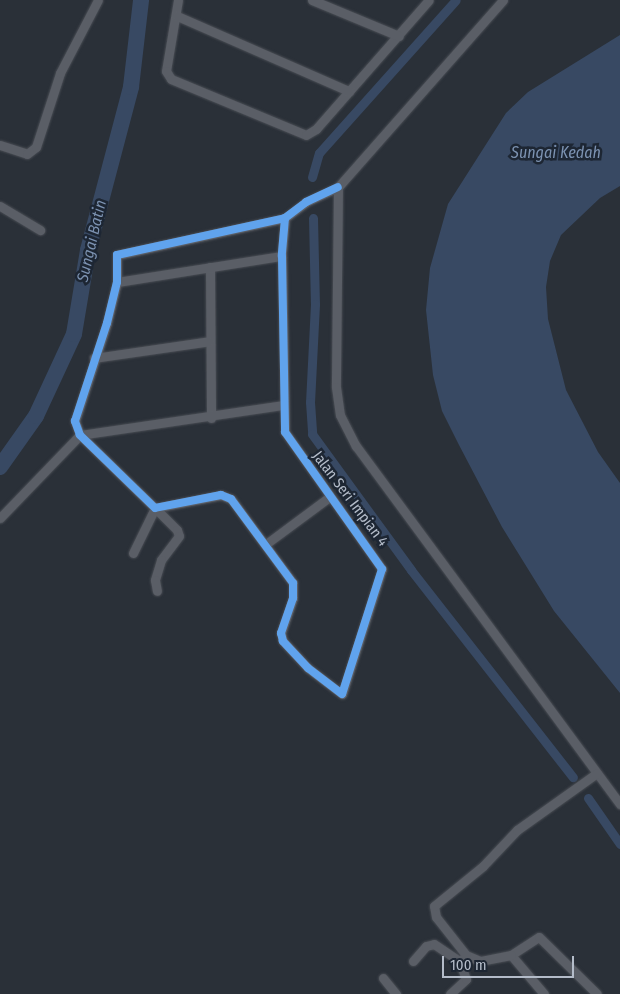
<!DOCTYPE html>
<html>
<head>
<meta charset="utf-8">
<style>
  body { margin:0 }
  #map { position:relative; width:620px; height:994px; overflow:hidden; background:#2a3038; font-family:"Fira Sans Condensed",sans-serif }
  div>[style] { position:absolute }
  .water>* { inset:0; background:#384963 }
  .canal>* { height:9px; margin:-4.5px; padding:0 4.5px; transform-origin:4.5px; border-radius:4.5px; background:#384963 }
  .river>* { height:16px; margin:-8px; padding:0 8px; transform-origin:8px; border-radius:8px; background:#384963 }
  .roads { filter:drop-shadow(0 0 1px #484c53) drop-shadow(0 0 1px #484c53) }
  .street>* { height:9px; margin:-4.5px; padding:0 4.5px; transform-origin:4.5px; border-radius:4.5px; background:#5a5e66 }
  .cycleway>* { height:8px; margin:-4px; padding:0 4px; transform-origin:4px; border-radius:4px; background:#60a3ed }
  span { translate:-50% -50%; white-space:nowrap; text-align:center; line-height:1.15; -webkit-text-stroke:5px #1d2633; paint-order:stroke }
  .street-label { font-size:15px; color:#b4bcc9 }
  .water-label { font-size:16px; color:#7c92b1; font-style:italic }
  .scale { position:absolute; left:442px; top:956px; width:132px; height:22px; box-sizing:border-box; border:2px solid #b4bcc9; border-top:0; padding-left:6px; font-size:15px; line-height:18px; white-space:nowrap; color:#b4bcc9; -webkit-text-stroke:4px #1d2633; paint-order:stroke }
</style>
</head>
<body>
<div id="map">
  <div class="water">
    <div style="clip-path:polygon(620px 35px,620px 186px,600px 198px,561px 235px,550px 261px,546px 287px,548px 319px,566px 390px,598px 452px,620px 483px,620px 693px,554px 611px,502px 527px,459px 445px,442px 411px,433px 375px,426px 310px,430px 268px,448px 204px,506px 113px,528px 92px)"></div>
  </div>
  <div class="canal">
    <div style="left:312px;top:177px;width:25px;rotate:-74deg"></div>
    <div style="left:319px;top:153px;width:205px;rotate:-48.2deg"></div>
    <div style="left:313px;top:218px;width:86px;rotate:88.7deg"></div>
    <div style="left:315px;top:304px;width:98px;rotate:92.9deg"></div>
    <div style="left:310px;top:402px;width:32px;rotate:86deg"></div>
    <div style="left:312px;top:434px;width:168px;rotate:53.9deg"></div>
    <div style="left:411px;top:570px;width:263px;rotate:52deg"></div>
    <div style="left:588px;top:798px;width:56px;rotate:55.2deg"></div>
  </div>
  <div class="river">
    <div style="left:0;top:467px;width:62px;rotate:-54.8deg"></div>
    <div style="left:36px;top:416px;width:90px;rotate:-65.1deg"></div>
    <div style="left:74px;top:334px;width:85px;rotate:-80.5deg"></div>
    <div style="left:88px;top:250px;width:169px;rotate:-75.2deg"></div>
    <div style="left:131px;top:87px;width:88px;rotate:-83.4deg"></div>
  </div>
  <div class="roads">
    <div class="street">
      <div style="left:178px;top:0;width:72px;rotate:99.6deg"></div>
      <div style="left:166px;top:71px;width:9px;rotate:58deg"></div>
      <div style="left:171px;top:79px;width:146px;rotate:22.5deg"></div>
      <div style="left:306px;top:135px;width:12px;rotate:-31deg"></div>
      <div style="left:316px;top:129px;width:171px;rotate:-48.8deg"></div>
      <div style="left:312px;top:0;width:94px;rotate:22.5deg"></div>
      <div style="left:503px;top:0;width:249px;rotate:131.4deg"></div>
      <div style="left:338px;top:187px;width:200px;rotate:90.6deg"></div>
      <div style="left:336px;top:387px;width:28px;rotate:82deg"></div>
      <div style="left:340px;top:415px;width:35px;rotate:63deg"></div>
      <div style="left:356px;top:446px;width:445px;rotate:53.6deg"></div>
      <div style="left:177px;top:16px;width:188px;rotate:23.6deg"></div>
      <div style="left:0;top:145px;width:28px;rotate:18deg"></div>
      <div style="left:27px;top:154px;width:11px;rotate:-38deg"></div>
      <div style="left:36px;top:147px;width:78px;rotate:-72deg"></div>
      <div style="left:60px;top:73px;width:82px;rotate:-62.5deg"></div>
      <div style="left:0;top:206px;width:47px;rotate:31deg"></div>
      <div style="left:285px;top:218px;width:38px;rotate:95deg"></div>
      <div style="left:282px;top:256px;width:176px;rotate:89deg"></div>
      <div style="left:285px;top:432px;width:168px;rotate:54.7deg"></div>
      <div style="left:382px;top:569px;width:131px;rotate:107.7deg"></div>
      <div style="left:342px;top:694px;width:43px;rotate:-142.6deg"></div>
      <div style="left:308px;top:668px;width:37px;rotate:-133deg"></div>
      <div style="left:283px;top:641px;width:8px;rotate:-104deg"></div>
      <div style="left:281px;top:633px;width:37px;rotate:-71deg"></div>
      <div style="left:293px;top:598px;width:15px;rotate:-90deg"></div>
      <div style="left:293px;top:583px;width:104px;rotate:-126.4deg"></div>
      <div style="left:231px;top:499px;width:11px;rotate:-158deg"></div>
      <div style="left:221px;top:495px;width:67px;rotate:168.9deg"></div>
      <div style="left:155px;top:508px;width:105px;rotate:-135.8deg"></div>
      <div style="left:80px;top:435px;width:15px;rotate:-110deg"></div>
      <div style="left:75px;top:421px;width:103px;rotate:-71.9deg"></div>
      <div style="left:107px;top:323px;width:42px;rotate:-76.3deg"></div>
      <div style="left:117px;top:282px;width:27px;rotate:-90deg"></div>
      <div style="left:117px;top:255px;width:172px;rotate:-12.4deg"></div>
      <div style="left:285px;top:218px;width:26px;rotate:-37deg"></div>
      <div style="left:306px;top:202px;width:35px;rotate:-25deg"></div>
      <div style="left:210px;top:267px;width:151px;rotate:89.6deg"></div>
      <div style="left:117px;top:282px;width:167px;rotate:-9deg"></div>
      <div style="left:94px;top:358px;width:117px;rotate:-8.3deg"></div>
      <div style="left:80px;top:435px;width:205px;rotate:-8.4deg"></div>
      <div style="left:0;top:518px;width:115px;rotate:-46.1deg"></div>
      <div style="left:266px;top:544px;width:77px;rotate:-36.6deg"></div>
      <div style="left:133px;top:553px;width:50px;rotate:-63.9deg"></div>
      <div style="left:155px;top:508px;width:31px;rotate:45deg"></div>
      <div style="left:177px;top:530px;width:6px;rotate:72deg"></div>
      <div style="left:179px;top:536px;width:30px;rotate:127deg"></div>
      <div style="left:161px;top:560px;width:21px;rotate:107deg"></div>
      <div style="left:155px;top:580px;width:11px;rotate:80deg"></div>
      <div style="left:511px;top:955px;width:33px;rotate:-33deg"></div>
      <div style="left:539px;top:937px;width:81px;rotate:44.5deg"></div>
      <div style="left:413px;top:961px;width:20px;rotate:-49deg"></div>
      <div style="left:426px;top:946px;width:8px;rotate:-14deg"></div>
      <div style="left:434px;top:944px;width:30px;rotate:34deg"></div>
      <div style="left:383px;top:978px;width:21px;rotate:51deg"></div>
      <div style="left:450px;top:994px;width:22px;rotate:-43deg"></div>
      <div style="left:466px;top:979px;width:19px;rotate:-111deg"></div>
      <div style="left:459px;top:961px;width:4px;rotate:-34deg"></div>
      <div style="left:544px;top:994px;width:51px;rotate:-130.2deg"></div>
      <div style="left:511px;top:955px;width:32px;rotate:169deg"></div>
      <div style="left:480px;top:961px;width:15px;rotate:-157deg"></div>
      <div style="left:466px;top:955px;width:48px;rotate:-128.3deg"></div>
      <div style="left:436px;top:917px;width:11px;rotate:-100deg"></div>
      <div style="left:434px;top:906px;width:63px;rotate:-39.2deg"></div>
      <div style="left:483px;top:866px;width:50px;rotate:-46.6deg"></div>
      <div style="left:517px;top:830px;width:98px;rotate:-35.5deg"></div>
    </div>
  </div>
  <div class="cycleway">
    <div style="left:285px;top:218px;width:38px;rotate:95deg"></div>
    <div style="left:282px;top:256px;width:176px;rotate:89deg"></div>
    <div style="left:285px;top:432px;width:168px;rotate:54.7deg"></div>
    <div style="left:382px;top:569px;width:131px;rotate:107.7deg"></div>
    <div style="left:342px;top:694px;width:43px;rotate:-142.6deg"></div>
    <div style="left:308px;top:668px;width:37px;rotate:-133deg"></div>
    <div style="left:283px;top:641px;width:8px;rotate:-104deg"></div>
    <div style="left:281px;top:633px;width:37px;rotate:-71deg"></div>
    <div style="left:293px;top:598px;width:15px;rotate:-90deg"></div>
    <div style="left:293px;top:583px;width:104px;rotate:-126.4deg"></div>
    <div style="left:231px;top:499px;width:11px;rotate:-158deg"></div>
    <div style="left:221px;top:495px;width:67px;rotate:168.9deg"></div>
    <div style="left:155px;top:508px;width:105px;rotate:-135.8deg"></div>
    <div style="left:80px;top:435px;width:15px;rotate:-110deg"></div>
    <div style="left:75px;top:421px;width:103px;rotate:-71.9deg"></div>
    <div style="left:107px;top:323px;width:42px;rotate:-76.3deg"></div>
    <div style="left:117px;top:282px;width:27px;rotate:-90deg"></div>
    <div style="left:117px;top:255px;width:172px;rotate:-12.4deg"></div>
    <div style="left:285px;top:218px;width:26px;rotate:-37deg"></div>
    <div style="left:306px;top:202px;width:35px;rotate:-25deg"></div>
  </div>
  <div class="street-label">
    <span style="left:350px;top:499px;rotate:53deg">Jalan Seri Impian 4</span>
  </div>
  <div class="water-label">
    <span style="left:556px;top:153px">Sungai Kedah</span>
    <span style="left:92px;top:241px;rotate:-77deg">Sungai Batin</span>
  </div>
  <div class="scale">100 m</div>
</div>
</body>
</html>
